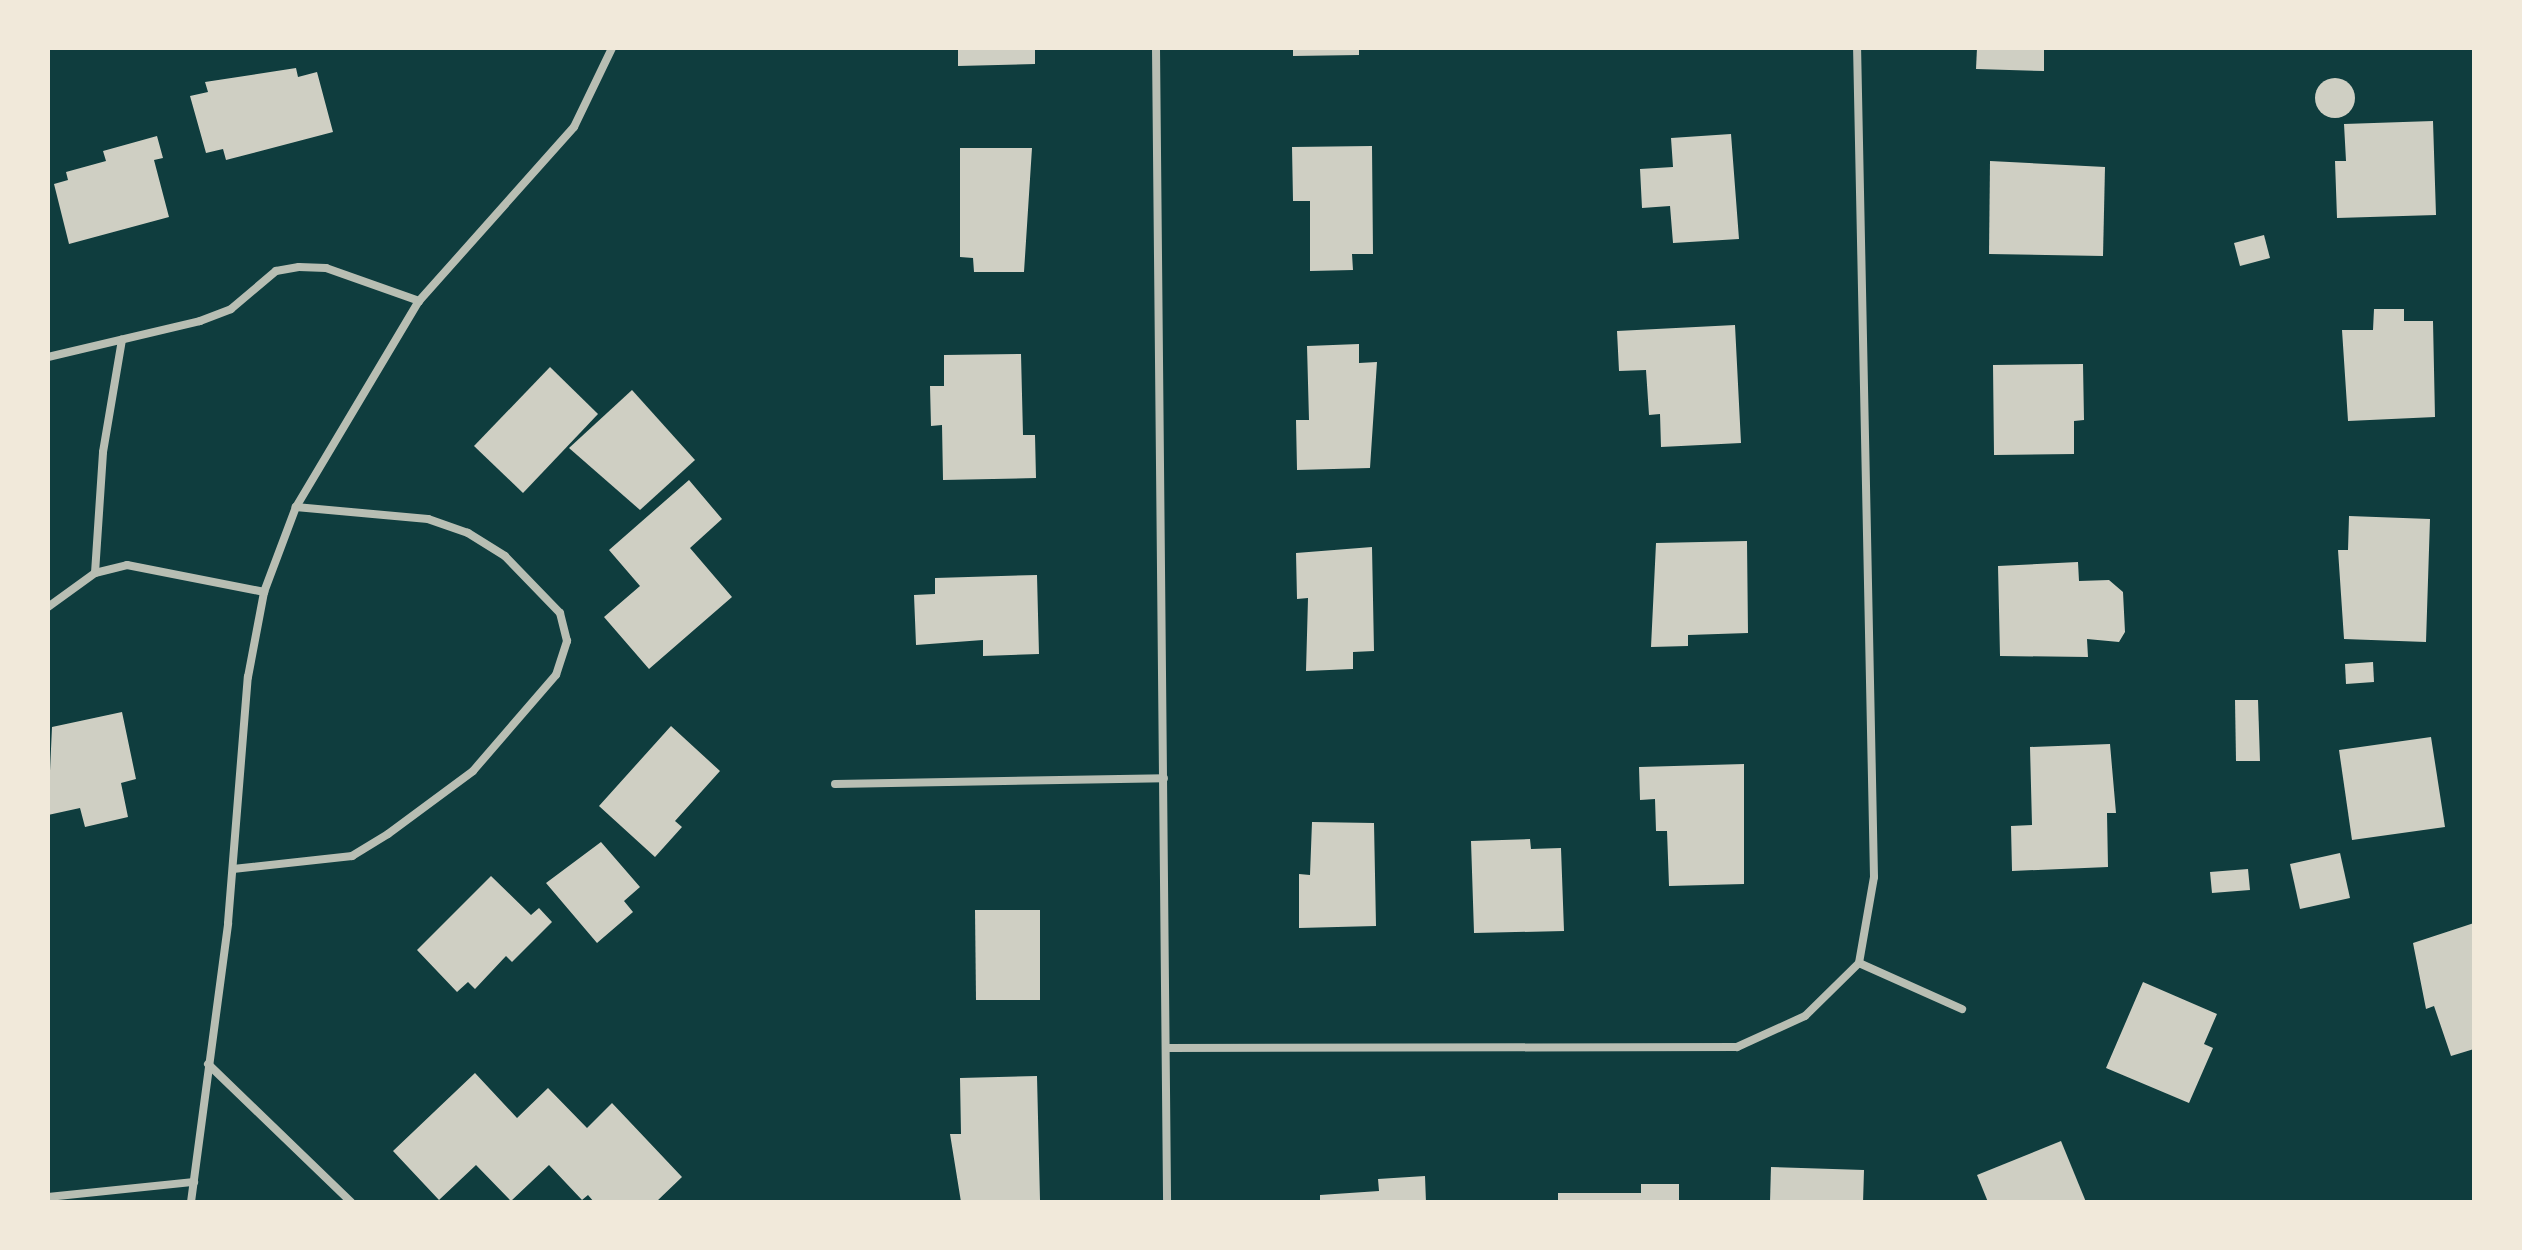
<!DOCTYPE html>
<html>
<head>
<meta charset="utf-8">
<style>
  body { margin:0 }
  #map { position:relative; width:2522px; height:1250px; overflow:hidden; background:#0f3d3e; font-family:Literata,serif }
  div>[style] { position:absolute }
  .building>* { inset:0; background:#cfcfc3 }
  .round { border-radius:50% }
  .minor>* { height:8px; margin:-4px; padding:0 4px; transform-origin:4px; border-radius:4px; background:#b8beb3 }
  span { translate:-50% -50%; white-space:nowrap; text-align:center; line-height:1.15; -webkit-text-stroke:7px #f1e9da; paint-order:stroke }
  .frame { position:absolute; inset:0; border:50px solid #f1e9da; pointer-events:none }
</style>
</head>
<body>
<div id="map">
  <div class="building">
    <div style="clip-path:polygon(958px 48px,1035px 48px,1035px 64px,958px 66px)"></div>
    <div style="clip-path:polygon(1293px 48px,1359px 48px,1359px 55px,1293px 56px)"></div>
    <div style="clip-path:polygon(1977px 48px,2044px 48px,2044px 71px,1976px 69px)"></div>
    <div style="clip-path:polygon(296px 68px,298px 77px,317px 72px,333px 132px,226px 160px,223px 149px,206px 153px,190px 96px,208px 92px,205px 82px)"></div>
    <div class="round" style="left:2315px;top:78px;width:40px;height:40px"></div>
    <div style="clip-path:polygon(2433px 121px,2436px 215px,2337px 218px,2335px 161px,2346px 161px,2344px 124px)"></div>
    <div style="clip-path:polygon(1731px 134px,1739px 239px,1673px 243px,1670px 206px,1642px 208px,1640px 169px,1673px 167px,1671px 138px)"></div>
    <div style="clip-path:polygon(157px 136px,163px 158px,154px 160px,169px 217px,69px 244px,54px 184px,68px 180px,66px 172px,106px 161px,103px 151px)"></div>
    <div style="clip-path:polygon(1372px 146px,1373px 254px,1352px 254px,1353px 270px,1310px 271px,1310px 201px,1293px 201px,1292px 147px)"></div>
    <div style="clip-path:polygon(960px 148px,1032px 148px,1024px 272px,974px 272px,973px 258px,960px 257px)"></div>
    <div style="clip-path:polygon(1990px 161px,2105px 167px,2103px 256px,1989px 254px)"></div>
    <div style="clip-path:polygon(2264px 235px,2270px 258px,2240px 266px,2234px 243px)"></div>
    <div style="clip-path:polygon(2374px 309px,2404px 309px,2404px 321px,2433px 321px,2435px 417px,2348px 421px,2342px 330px,2373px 330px)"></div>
    <div style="clip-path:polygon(1735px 325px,1741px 443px,1661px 447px,1660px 414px,1649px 415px,1646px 370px,1619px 371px,1617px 331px)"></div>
    <div style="clip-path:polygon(1359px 344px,1359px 363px,1377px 362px,1370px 468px,1297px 470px,1296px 420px,1309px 420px,1307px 346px)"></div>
    <div style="clip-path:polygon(1021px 354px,1023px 435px,1035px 435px,1036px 478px,943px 480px,942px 425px,931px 426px,930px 386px,944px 386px,944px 355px)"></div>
    <div style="clip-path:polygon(2083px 364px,2084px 420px,2074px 421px,2074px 454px,1994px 455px,1993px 365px)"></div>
    <div style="clip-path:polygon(550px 367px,598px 414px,523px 493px,474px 446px)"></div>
    <div style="clip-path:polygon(632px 390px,695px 460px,640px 510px,569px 448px)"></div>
    <div style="clip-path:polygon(689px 480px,722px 519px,690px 548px,732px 597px,649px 669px,604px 617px,640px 586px,609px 550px)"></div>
    <div style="clip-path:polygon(2349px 516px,2430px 519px,2426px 642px,2344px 639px,2338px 550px,2348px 550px)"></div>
    <div style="clip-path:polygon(1747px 541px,1748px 633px,1688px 635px,1688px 646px,1651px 647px,1656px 543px)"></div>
    <div style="clip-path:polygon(1372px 547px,1374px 651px,1353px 652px,1353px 669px,1306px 671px,1308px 598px,1297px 599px,1296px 553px)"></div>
    <div style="clip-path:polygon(2078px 562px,2079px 581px,2109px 580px,2123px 592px,2125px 632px,2119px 642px,2087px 639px,2088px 657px,2000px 656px,1998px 566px)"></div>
    <div style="clip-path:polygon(1037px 575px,1039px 654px,983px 656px,983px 640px,916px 645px,914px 595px,935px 594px,935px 578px)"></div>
    <div style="clip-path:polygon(2373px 662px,2374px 682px,2346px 684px,2345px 664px)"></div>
    <div style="clip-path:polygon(2235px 700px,2258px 700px,2260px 761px,2236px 761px)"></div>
    <div style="clip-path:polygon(122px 712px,136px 779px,121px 783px,128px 817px,85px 827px,80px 808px,48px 815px,52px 727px)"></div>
    <div style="clip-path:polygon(671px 726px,720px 771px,675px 821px,682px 827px,655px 857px,599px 806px)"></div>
    <div style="clip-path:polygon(2431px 737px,2445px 827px,2352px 840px,2339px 750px)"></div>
    <div style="clip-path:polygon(2110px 744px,2116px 813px,2107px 813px,2108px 867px,2012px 871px,2011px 826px,2032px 825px,2030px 747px)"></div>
    <div style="clip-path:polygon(1744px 764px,1744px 884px,1669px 886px,1667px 831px,1656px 831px,1655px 799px,1640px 800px,1639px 767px)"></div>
    <div style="clip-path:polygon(1312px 822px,1374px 823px,1376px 926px,1299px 928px,1299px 874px,1310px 875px)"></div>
    <div style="clip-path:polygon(1530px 839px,1531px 849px,1561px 848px,1564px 931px,1474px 933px,1471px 841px)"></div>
    <div style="clip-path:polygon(601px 842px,640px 887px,624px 901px,633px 912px,597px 943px,546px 883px)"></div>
    <div style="clip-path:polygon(2340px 853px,2350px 898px,2300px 909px,2290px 864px)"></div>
    <div style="clip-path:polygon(2248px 869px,2250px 890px,2212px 893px,2210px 872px)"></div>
    <div style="clip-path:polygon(491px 876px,531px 915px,539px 908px,552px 922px,512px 962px,506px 956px,475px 989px,468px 982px,457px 992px,417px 950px)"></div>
    <div style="clip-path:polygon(975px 910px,1040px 910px,1040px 1000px,976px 1000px)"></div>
    <div style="clip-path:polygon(2474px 923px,2474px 1049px,2451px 1056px,2434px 1006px,2426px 1009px,2413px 943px)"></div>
    <div style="clip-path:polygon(2143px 982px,2217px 1014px,2204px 1044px,2213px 1048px,2189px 1103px,2106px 1068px)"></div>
    <div style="clip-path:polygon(475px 1073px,517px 1118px,548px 1088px,587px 1128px,612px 1103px,682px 1177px,656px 1202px,594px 1202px,588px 1195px,582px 1200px,549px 1165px,511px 1201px,476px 1165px,439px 1200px,393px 1151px)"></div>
    <div style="clip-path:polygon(1037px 1076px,1040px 1200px,961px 1202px,950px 1134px,961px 1134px,960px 1078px)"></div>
    <div style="clip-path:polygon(2061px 1141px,2086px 1202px,1988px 1202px,1977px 1175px)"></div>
    <div style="clip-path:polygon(1771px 1167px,1864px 1170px,1863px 1202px,1770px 1202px)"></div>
    <div style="clip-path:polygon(1425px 1176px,1426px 1202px,1320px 1202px,1320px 1195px,1379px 1191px,1378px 1179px)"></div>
    <div style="clip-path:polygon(1641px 1184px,1679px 1184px,1679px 1202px,1558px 1202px,1558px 1193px,1641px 1193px)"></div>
  </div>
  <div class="minor">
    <div style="left:1156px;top:48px;width:1154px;rotate:89.45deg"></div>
    <div style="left:48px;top:357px;width:156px;rotate:-13.3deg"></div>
    <div style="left:200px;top:321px;width:33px;rotate:-21deg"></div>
    <div style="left:231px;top:309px;width:59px;rotate:-40.2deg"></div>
    <div style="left:276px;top:271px;width:23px;rotate:-10deg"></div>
    <div style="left:299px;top:267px;width:27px;rotate:2deg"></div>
    <div style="left:326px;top:268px;width:99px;rotate:19.5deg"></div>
    <div style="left:95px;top:573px;width:121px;rotate:-86.2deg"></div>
    <div style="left:103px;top:452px;width:114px;rotate:-80.4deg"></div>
    <div style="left:48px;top:607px;width:58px;rotate:-35.9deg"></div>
    <div style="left:95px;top:573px;width:33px;rotate:-14deg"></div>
    <div style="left:127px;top:565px;width:140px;rotate:11.1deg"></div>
    <div style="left:835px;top:784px;width:329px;rotate:-1deg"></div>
    <div style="left:233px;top:869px;width:120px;rotate:-6.2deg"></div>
    <div style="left:352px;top:856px;width:42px;rotate:-31.4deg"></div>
    <div style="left:388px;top:834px;width:106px;rotate:-36.5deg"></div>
    <div style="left:473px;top:771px;width:127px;rotate:-49.2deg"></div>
    <div style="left:556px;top:675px;width:36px;rotate:-72deg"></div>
    <div style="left:567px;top:641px;width:29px;rotate:-104deg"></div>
    <div style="left:560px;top:613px;width:79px;rotate:-134deg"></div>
    <div style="left:505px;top:556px;width:44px;rotate:-148.1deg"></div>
    <div style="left:468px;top:533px;width:42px;rotate:-160.7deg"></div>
    <div style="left:428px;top:519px;width:133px;rotate:-174.8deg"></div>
    <div style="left:1859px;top:963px;width:113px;rotate:24.1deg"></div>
    <div style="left:1167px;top:1048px;width:570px;rotate:-0.1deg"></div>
    <div style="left:1737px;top:1047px;width:75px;rotate:-24.5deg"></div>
    <div style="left:1805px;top:1016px;width:76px;rotate:-44.5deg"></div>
    <div style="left:1859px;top:963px;width:87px;rotate:-80.1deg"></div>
    <div style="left:1874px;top:877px;width:829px;rotate:-91.17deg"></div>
    <div style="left:208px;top:1064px;width:199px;rotate:44deg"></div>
    <div style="left:48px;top:1197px;width:147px;rotate:-5.9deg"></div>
    <div style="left:191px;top:1202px;width:281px;rotate:-82.4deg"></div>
    <div style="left:228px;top:923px;width:247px;rotate:-85.4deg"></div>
    <div style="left:248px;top:677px;width:86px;rotate:-79.3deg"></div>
    <div style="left:264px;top:592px;width:91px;rotate:-69.4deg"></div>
    <div style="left:296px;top:507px;width:240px;rotate:-59.2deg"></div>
    <div style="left:419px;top:301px;width:233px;rotate:-48.3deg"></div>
    <div style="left:574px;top:127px;width:88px;rotate:-64.3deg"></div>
  </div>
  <div class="frame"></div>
</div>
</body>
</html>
